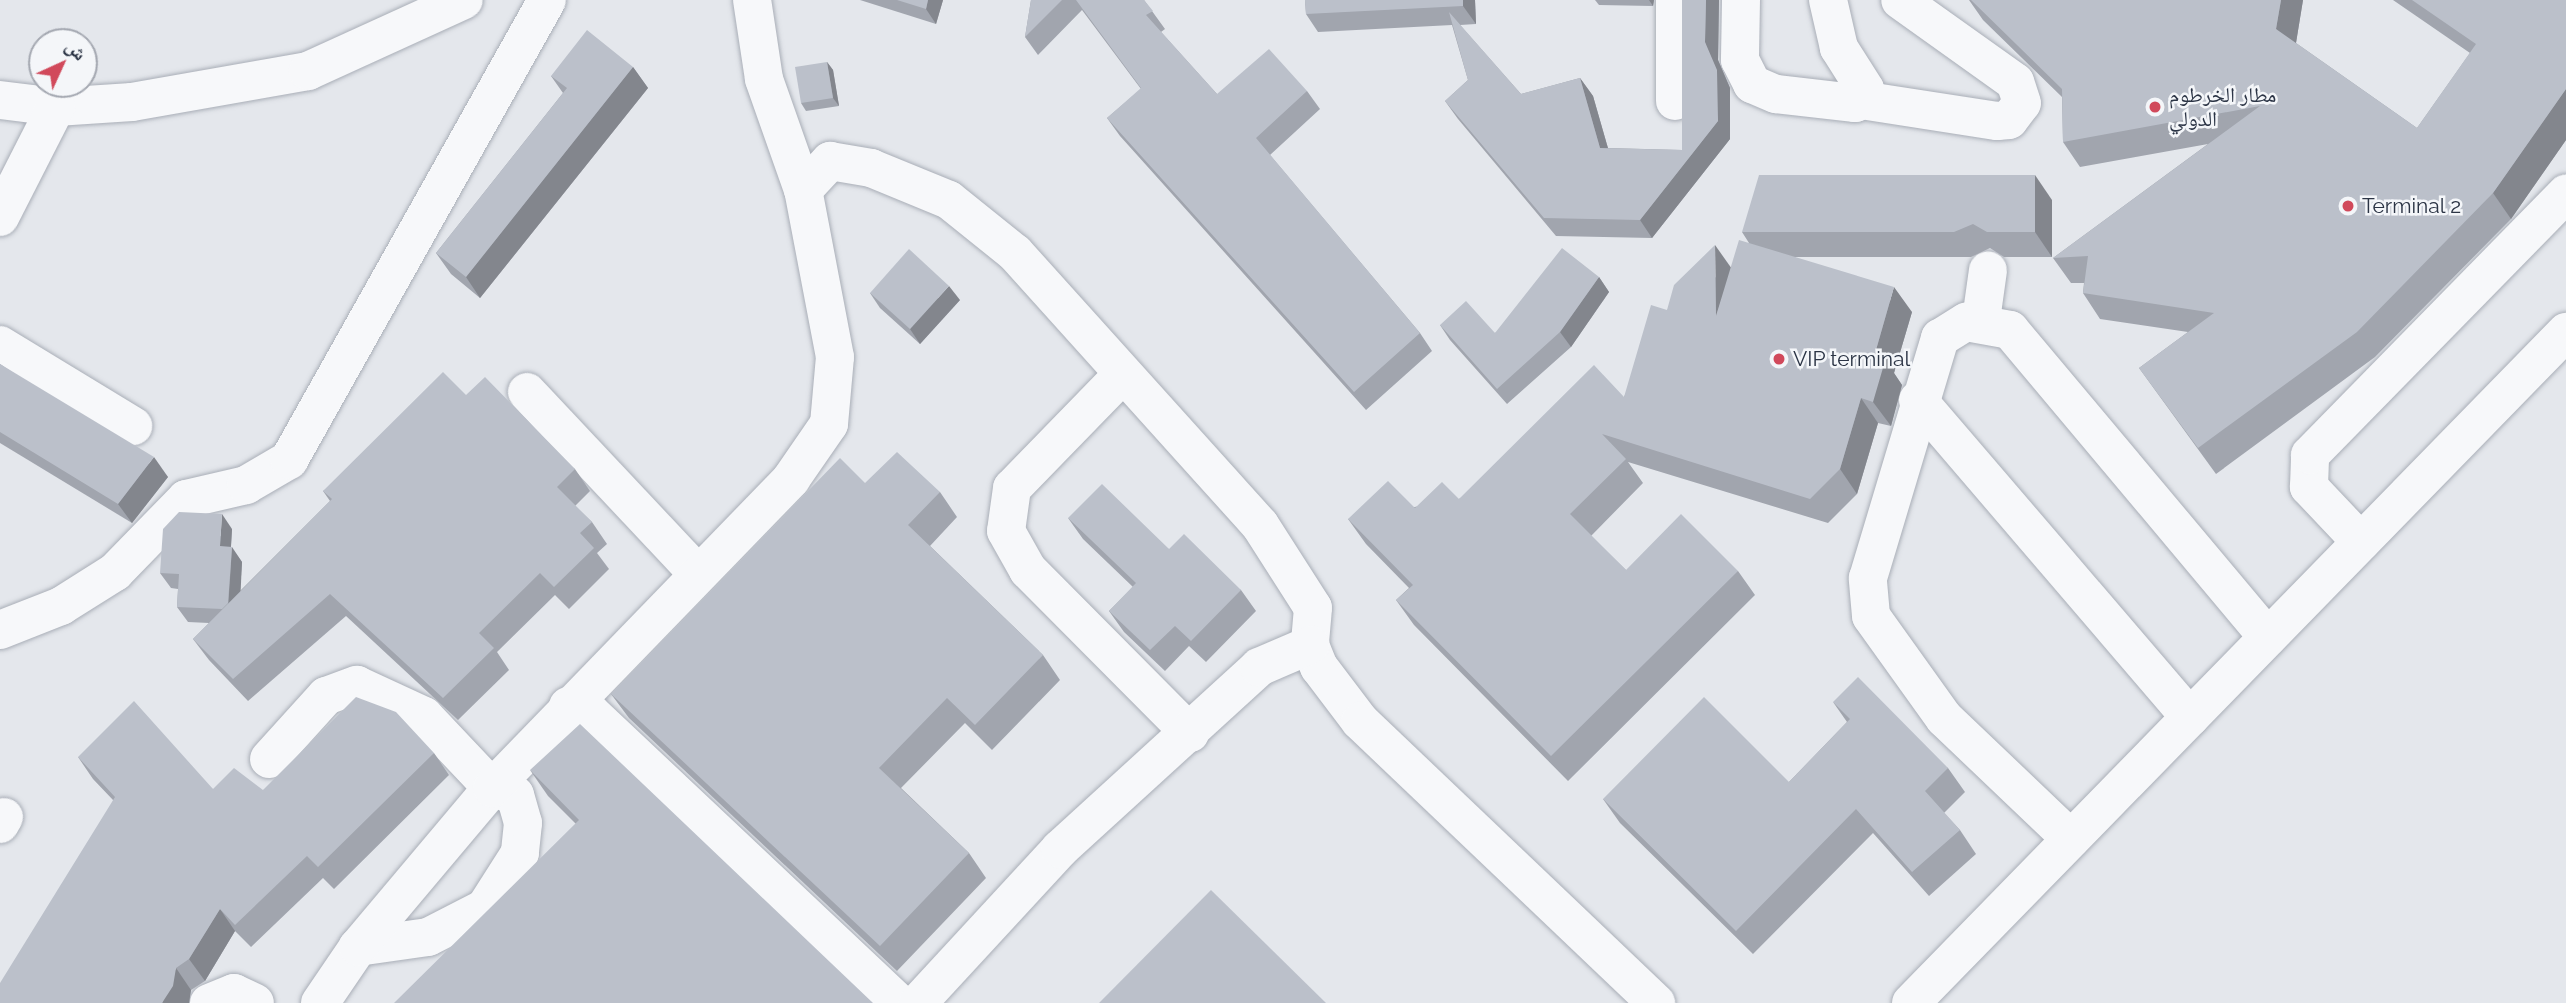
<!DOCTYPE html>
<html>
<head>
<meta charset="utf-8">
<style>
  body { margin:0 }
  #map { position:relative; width:2566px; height:1003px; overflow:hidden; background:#e4e7ec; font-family:Raleway,"Noto Naskh Arabic",sans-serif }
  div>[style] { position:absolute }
  .roads { filter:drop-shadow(0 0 2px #a9aeb7) drop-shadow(0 0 2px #a9aeb7) }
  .minor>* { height:38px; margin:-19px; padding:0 19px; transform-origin:19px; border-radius:19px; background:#f7f8fa }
  .wall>* { inset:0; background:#a1a5ae }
  .shaded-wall>* { inset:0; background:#83868d }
  .building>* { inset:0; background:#bbc0ca }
  .dots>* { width:19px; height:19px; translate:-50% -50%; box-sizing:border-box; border:4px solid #f4f6f9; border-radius:50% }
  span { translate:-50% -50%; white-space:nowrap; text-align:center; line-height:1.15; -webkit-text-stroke:5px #f4f6f9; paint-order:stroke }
  .poi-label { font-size:21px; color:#2b3445 }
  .left { translate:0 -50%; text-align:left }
  .north { position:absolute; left:28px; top:28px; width:70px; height:70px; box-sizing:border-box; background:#f4f6f9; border:2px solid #a4a8b1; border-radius:50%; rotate:45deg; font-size:19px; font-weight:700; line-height:28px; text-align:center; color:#2b3445 }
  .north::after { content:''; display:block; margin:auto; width:24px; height:32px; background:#d1495b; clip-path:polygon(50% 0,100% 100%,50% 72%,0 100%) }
</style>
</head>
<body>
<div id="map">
  <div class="roads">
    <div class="minor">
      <div style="left:1675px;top:0;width:101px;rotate:90deg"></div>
      <div style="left:1741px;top:0;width:60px;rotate:91deg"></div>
      <div style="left:1740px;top:60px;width:27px;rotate:63deg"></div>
      <div style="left:1752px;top:84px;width:26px;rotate:23deg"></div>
      <div style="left:1776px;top:94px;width:80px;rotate:6.5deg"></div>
      <div style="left:1855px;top:103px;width:17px;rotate:-54deg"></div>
      <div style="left:1865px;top:89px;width:49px;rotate:-122.4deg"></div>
      <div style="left:1839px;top:48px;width:49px;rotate:-102.9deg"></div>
      <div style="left:0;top:100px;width:56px;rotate:7.1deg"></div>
      <div style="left:56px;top:107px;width:76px;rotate:-3.8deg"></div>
      <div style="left:132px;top:102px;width:179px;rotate:-10deg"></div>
      <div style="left:308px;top:71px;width:171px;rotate:-24.5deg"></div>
      <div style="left:1861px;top:100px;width:138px;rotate:8.8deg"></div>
      <div style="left:1997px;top:121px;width:12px;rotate:-5deg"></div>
      <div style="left:2009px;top:120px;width:21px;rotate:-53deg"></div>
      <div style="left:2022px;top:103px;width:22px;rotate:-108deg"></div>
      <div style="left:2015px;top:82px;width:141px;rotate:-144.5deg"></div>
      <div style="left:803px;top:190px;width:40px;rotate:-47deg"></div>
      <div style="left:830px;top:161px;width:42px;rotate:9.7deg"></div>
      <div style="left:871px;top:168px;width:84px;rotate:22.3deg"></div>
      <div style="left:949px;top:200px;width:85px;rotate:38.8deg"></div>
      <div style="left:1015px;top:253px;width:366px;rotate:48deg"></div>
      <div style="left:1260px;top:525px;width:98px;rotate:57.4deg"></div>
      <div style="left:1313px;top:608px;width:37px;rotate:95deg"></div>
      <div style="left:1310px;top:645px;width:24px;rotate:68deg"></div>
      <div style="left:1319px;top:667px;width:68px;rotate:52.8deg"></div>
      <div style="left:1360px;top:721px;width:409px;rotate:43.6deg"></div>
      <div style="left:0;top:217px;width:123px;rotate:-63deg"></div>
      <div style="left:1981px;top:320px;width:50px;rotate:-82deg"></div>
      <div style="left:0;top:345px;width:156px;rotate:31.3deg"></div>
      <div style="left:1123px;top:374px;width:159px;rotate:134.2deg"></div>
      <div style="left:1012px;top:488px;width:43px;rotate:97.9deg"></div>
      <div style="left:1006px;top:531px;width:45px;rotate:60.6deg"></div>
      <div style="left:1028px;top:570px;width:230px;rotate:45.2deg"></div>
      <div style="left:527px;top:392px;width:250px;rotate:46.8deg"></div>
      <div style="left:1918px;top:400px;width:418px;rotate:49.4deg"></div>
      <div style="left:2361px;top:542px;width:76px;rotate:-133.4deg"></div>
      <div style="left:2309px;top:487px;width:32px;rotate:-88deg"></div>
      <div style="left:2310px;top:455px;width:366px;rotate:-45.6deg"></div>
      <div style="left:0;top:630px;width:66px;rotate:-21.5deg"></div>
      <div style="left:61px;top:606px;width:64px;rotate:-32.2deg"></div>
      <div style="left:115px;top:572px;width:102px;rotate:-45.8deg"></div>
      <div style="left:186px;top:499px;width:62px;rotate:-13.1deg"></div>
      <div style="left:246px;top:485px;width:50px;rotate:-30.2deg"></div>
      <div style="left:289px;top:460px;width:527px;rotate:-60.71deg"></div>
      <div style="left:568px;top:706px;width:24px;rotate:17deg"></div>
      <div style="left:591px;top:713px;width:423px;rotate:43.3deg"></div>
      <div style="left:269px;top:759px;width:85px;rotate:-47.9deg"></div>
      <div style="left:326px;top:696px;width:33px;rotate:-20deg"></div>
      <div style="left:357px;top:685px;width:74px;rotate:24.8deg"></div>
      <div style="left:424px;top:716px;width:99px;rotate:46.6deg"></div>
      <div style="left:492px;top:788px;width:24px;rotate:17deg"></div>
      <div style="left:515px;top:795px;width:29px;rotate:74deg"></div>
      <div style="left:523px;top:823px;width:30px;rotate:96deg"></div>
      <div style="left:520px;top:853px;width:65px;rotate:122.5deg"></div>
      <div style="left:485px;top:908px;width:64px;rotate:153deg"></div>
      <div style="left:428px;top:937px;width:71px;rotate:171.9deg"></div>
      <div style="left:0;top:824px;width:8px;rotate:-60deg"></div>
      <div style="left:2071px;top:839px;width:175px;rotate:-136.4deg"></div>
      <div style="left:1944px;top:718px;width:125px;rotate:-125.6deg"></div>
      <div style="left:1871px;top:616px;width:38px;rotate:-95deg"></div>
      <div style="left:1868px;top:578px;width:251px;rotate:-73.3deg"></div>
      <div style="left:1940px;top:338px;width:31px;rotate:-32deg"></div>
      <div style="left:1966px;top:322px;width:45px;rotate:10.3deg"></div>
      <div style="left:2010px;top:330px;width:401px;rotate:50deg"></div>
      <div style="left:209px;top:1003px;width:27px;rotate:-22deg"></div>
      <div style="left:234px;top:993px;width:23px;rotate:25deg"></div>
      <div style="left:320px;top:1003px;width:68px;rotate:-55.8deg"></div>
      <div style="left:358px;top:947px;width:208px;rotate:-49.9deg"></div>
      <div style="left:492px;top:788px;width:430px;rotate:-45.9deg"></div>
      <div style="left:791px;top:479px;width:67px;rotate:-55.4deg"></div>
      <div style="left:829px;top:424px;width:67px;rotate:-84.9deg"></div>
      <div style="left:835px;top:357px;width:170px;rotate:-100.8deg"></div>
      <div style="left:803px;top:190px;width:118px;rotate:-109.4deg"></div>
      <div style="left:764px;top:79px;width:80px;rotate:-98.6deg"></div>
      <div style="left:918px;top:1003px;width:209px;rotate:-47.3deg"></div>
      <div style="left:1060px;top:849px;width:270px;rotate:-42.4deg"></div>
      <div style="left:1259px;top:667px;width:56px;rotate:-23.3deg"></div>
      <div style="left:1911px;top:1003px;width:938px;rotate:-45.69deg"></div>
    </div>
  </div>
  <div class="wall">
    <div style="clip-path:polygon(860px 0,943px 0,936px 24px)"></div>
    <div style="clip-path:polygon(1031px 0,1144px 0,1165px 29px,1161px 32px,1217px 94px,1307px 91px,1320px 109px,1270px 155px,1420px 333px,1432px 351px,1366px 410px,1120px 136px,1107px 118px,1141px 89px,1082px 10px,1038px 55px,1025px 37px)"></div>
    <div style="clip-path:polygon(1305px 0,1475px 0,1476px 24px,1460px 25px,1521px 94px,1580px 78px,1593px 96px,1608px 148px,1682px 150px,1682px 0,1719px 0,1718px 60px,1730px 88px,1730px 139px,1652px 238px,1556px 236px,1458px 119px,1445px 101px,1468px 80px,1452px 25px,1318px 32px,1306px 14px)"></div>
    <div style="clip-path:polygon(1595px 0,1654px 0,1653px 6px,1599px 5px)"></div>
    <div style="clip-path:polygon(1969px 0,2303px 0,2296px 43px,2417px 128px,2470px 53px,2393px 0,2566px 0,2566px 140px,2511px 219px,2375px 357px,2216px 474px,2139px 368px,2188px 332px,2100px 319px,2083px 293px,2084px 283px,2071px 283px,2053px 258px,2208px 144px,2080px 167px,2063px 142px,2062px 97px,1983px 20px)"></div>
    <div style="clip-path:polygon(827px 62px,833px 70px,839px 106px,806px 111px,801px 103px)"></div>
    <div style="clip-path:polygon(633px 67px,648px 88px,480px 298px,451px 274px,436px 253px,563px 93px,551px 76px)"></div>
    <div style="clip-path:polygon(2052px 200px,2052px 257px,2004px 257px,1990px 248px,1971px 257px,1794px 257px,1912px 312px,1894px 373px,1902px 385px,1891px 426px,1878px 423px,1857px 494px,1828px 523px,1628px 462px,1643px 483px,1591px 536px,1626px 570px,1738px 571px,1755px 595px,1568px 781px,1414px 625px,1396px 600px,1409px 588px,1366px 544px,1348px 519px,1459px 499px,1624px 397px,1667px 310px,1731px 267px,1749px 243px,1742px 232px)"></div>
    <div style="clip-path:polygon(1599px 277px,1609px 292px,1571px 347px,1507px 404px,1450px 340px,1440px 325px,1495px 333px)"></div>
    <div style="clip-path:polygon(870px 293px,960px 300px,920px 344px,880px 308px)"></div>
    <div style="clip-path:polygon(0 364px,168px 477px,132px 523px,0 443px)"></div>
    <div style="clip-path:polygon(466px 395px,575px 469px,590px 491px,575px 506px,592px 522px,607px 544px,597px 553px,609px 569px,569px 609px,555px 595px,497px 652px,509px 670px,458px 720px,346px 616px,248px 701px,209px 660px,193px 639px,209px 623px,188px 622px,177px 607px,178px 589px,171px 588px,160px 573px,232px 529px,231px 547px,242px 562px,240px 591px,330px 501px,323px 491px)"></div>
    <div style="clip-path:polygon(865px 483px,940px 492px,957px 517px,930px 546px,1043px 655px,1060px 680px,992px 750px,965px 723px,901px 788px,969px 853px,986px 878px,897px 971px,629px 718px,611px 694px)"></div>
    <div style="clip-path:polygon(1068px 518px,1169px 549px,1241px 590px,1256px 611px,1206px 662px,1189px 646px,1165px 671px,1124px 632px,1109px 611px,1133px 587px,1083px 539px)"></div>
    <div style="clip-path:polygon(1833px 702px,1948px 768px,1965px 792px,1944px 813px,1960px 830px,1976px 854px,1929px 896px,1873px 833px,1753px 954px,1620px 823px,1603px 799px,1789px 782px,1847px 722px)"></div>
    <div style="clip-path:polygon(434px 753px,449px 775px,334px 889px,323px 878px,251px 947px,235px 931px,205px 981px,191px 990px,189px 1003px,113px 800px,93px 779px,78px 757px,213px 789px,263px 790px)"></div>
    <div style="clip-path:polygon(530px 770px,873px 1003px,576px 824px,548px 796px)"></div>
  </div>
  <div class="shaded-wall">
    <div style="clip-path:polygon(928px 0,943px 0,936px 24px,926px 9px)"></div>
    <div style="clip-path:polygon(1463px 0,1475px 0,1476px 24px,1463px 6px)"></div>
    <div style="clip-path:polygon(1649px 0,1654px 0,1653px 6px)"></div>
    <div style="clip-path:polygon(1706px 0,1719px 0,1718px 60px,1730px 88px,1730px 139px,1652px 238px,1640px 220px,1718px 121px,1705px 42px)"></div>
    <div style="clip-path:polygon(2281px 0,2303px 0,2294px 55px,2276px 29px)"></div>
    <div style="clip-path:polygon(827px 62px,833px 70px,839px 106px,833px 98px)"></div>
    <div style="clip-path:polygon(633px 67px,648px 88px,480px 298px,466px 277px)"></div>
    <div style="clip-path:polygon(1580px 78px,1593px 96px,1613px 166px,1600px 148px)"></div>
    <div style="clip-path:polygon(2566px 89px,2566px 140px,2511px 219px,2493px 193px)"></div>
    <div style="clip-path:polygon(2035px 175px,2052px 200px,2052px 257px,2035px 232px)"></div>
    <div style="clip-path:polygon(1715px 245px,1732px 269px,1716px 316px)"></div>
    <div style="clip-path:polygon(1599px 277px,1609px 292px,1571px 347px,1560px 332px)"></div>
    <div style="clip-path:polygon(949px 286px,960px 300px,920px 344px,910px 329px)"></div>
    <div style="clip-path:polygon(1894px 287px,1912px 312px,1894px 373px,1902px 385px,1891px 426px,1873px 402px,1874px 357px)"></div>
    <div style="clip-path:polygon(1861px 398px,1878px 423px,1857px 494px,1840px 469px)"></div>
    <div style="clip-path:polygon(154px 457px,168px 477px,132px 523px,118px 504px)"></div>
    <div style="clip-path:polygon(222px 514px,232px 529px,230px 561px,220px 546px)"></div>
    <div style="clip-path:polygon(232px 547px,242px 562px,239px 624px,228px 610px)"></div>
    <div style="clip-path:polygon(220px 909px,235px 931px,205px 981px,189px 959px)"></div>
    <div style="clip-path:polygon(176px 968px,191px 990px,189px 1003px,162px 1003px)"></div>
  </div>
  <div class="building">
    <div style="clip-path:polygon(897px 0,928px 0,926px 9px)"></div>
    <div style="clip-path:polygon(1031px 0,1062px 0,1025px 37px)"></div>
    <div style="clip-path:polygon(1076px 0,1144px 0,1153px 11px,1146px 15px,1217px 94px,1269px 49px,1307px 91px,1256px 138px,1420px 333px,1354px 392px,1107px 118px,1141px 88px)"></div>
    <div style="clip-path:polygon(1305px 0,1463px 0,1463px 6px,1306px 14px)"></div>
    <div style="clip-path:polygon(1682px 0,1706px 0,1705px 42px,1717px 70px,1718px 121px,1640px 220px,1544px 218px,1445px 101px,1468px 80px,1449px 12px,1521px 94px,1580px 78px,1600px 148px,1682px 150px)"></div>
    <div style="clip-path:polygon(1971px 0,2281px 0,2276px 29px,2417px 128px,2476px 44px,2412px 0,2566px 0,2566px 89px,2493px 193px,2357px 332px,2198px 448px,2139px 368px,2214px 313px,2083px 293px,2088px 256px,2053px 258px,2260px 106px,2063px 142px,2062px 89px)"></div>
    <div style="clip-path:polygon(587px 30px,633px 67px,466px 277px,436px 253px,567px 88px,551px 76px)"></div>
    <div style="clip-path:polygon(827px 62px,833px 98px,801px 103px,795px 67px)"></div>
    <div style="clip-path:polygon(1759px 175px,2035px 175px,2035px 232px,1987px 232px,1973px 224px,1954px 232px,1742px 232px)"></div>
    <div style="clip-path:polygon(1739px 240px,1894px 287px,1874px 357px,1885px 361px,1873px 402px,1861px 398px,1840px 469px,1810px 499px,1602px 434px,1626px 459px,1570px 514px,1626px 570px,1681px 514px,1738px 571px,1551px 756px,1396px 600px,1413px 585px,1348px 519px,1388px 481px,1415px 508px,1442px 482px,1459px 499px,1594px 365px,1624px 397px,1651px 305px,1667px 310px,1674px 285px,1715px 245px,1716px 316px)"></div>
    <div style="clip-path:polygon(1562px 248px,1599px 277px,1560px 332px,1497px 389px,1440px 325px,1466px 301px,1495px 333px)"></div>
    <div style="clip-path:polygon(909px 249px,949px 286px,910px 329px,870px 293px)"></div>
    <div style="clip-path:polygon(0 364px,154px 457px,118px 504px,0 432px)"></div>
    <div style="clip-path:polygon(443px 372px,466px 395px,485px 377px,575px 469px,557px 487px,592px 522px,580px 533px,594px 548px,554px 587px,540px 573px,479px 633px,494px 648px,443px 698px,330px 594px,233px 679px,193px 639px,332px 499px,323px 491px)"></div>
    <div style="clip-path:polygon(897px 452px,940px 492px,908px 525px,1043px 655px,975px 725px,947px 698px,879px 768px,969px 853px,880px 946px,611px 694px,840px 458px,865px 483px)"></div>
    <div style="clip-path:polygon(1102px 484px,1169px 549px,1184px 534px,1241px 590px,1191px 641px,1175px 626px,1150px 650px,1109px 611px,1136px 583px,1068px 518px)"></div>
    <div style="clip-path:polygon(179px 512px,222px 514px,220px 546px,232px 547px,228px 603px,222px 609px,177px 607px,179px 574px,160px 573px,163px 529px)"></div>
    <div style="clip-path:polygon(1858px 677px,1948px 768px,1925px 791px,1960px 830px,1912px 872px,1856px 809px,1736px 931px,1603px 799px,1704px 697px,1789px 782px,1850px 719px,1833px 702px)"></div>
    <div style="clip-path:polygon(356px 697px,396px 712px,434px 753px,318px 867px,307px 856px,235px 925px,220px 909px,189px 959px,176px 968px,173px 986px,162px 1003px,0 1003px,0 983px,115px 797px,78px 757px,134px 701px,213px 789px,234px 768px,263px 790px)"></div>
    <div style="clip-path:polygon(580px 724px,873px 1003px,394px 1003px,579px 820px,530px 770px)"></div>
    <div style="clip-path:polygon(1211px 890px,1326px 1003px,1099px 1003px)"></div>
  </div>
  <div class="dots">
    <div style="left:2155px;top:107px;background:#d1495b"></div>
    <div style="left:2348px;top:206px;background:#d1495b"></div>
    <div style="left:1779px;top:359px;background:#d1495b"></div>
  </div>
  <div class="poi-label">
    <span class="left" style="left:2169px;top:107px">مطار الخرطوم<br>الدولي</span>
    <span class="left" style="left:2362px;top:206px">Terminal 2</span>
    <span class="left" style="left:1793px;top:359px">VIP terminal</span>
  </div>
  <div class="north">ش</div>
</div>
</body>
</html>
